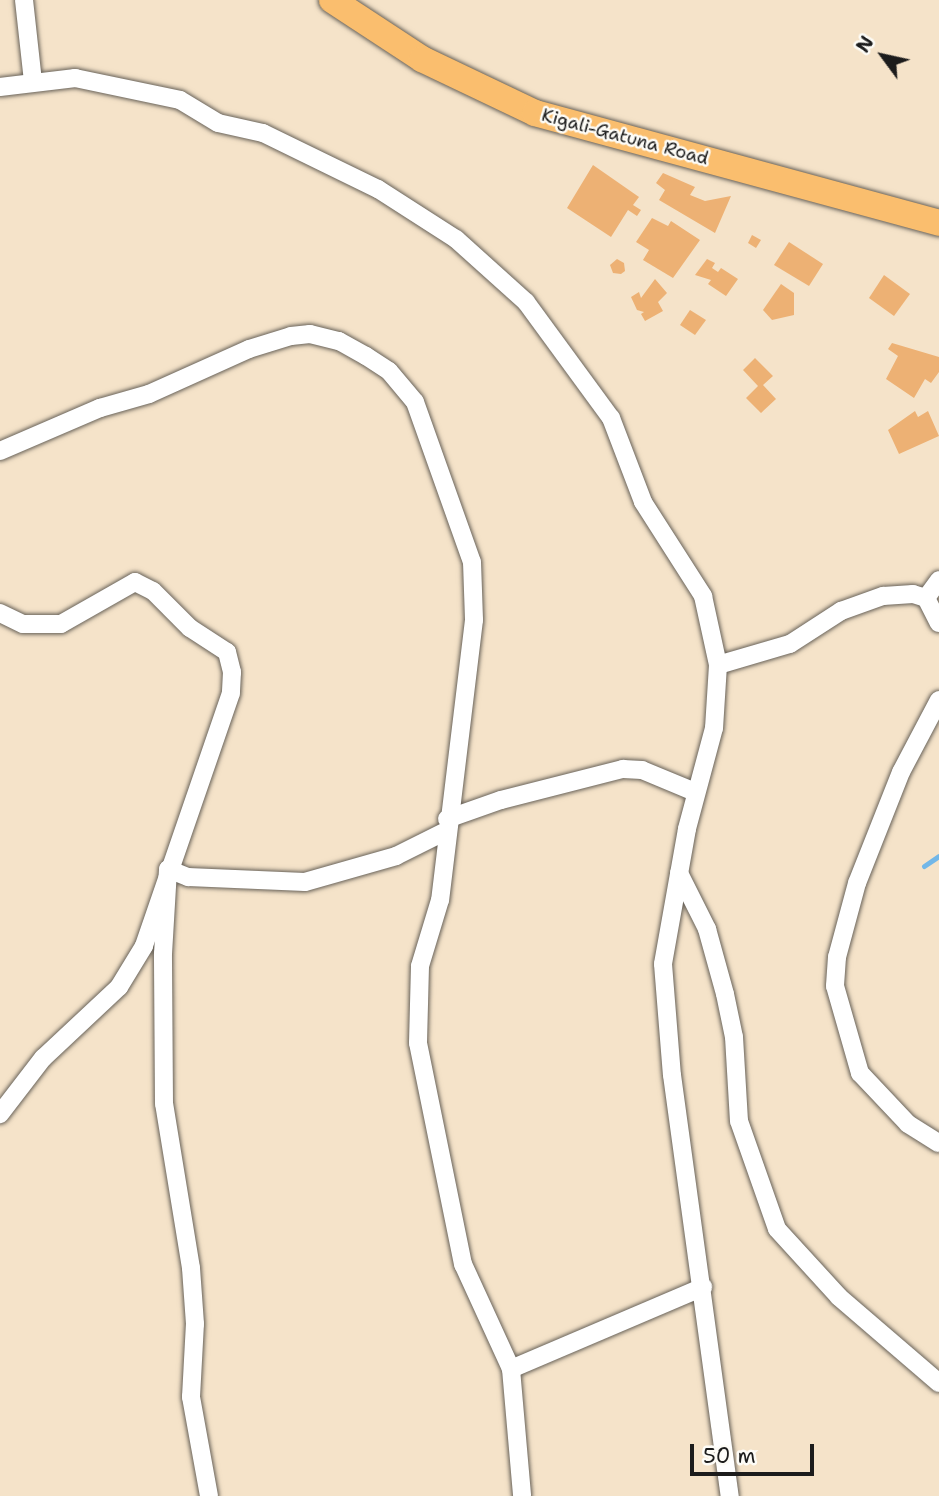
<!DOCTYPE html>
<html>
<head>
<meta charset="utf-8">
<style>
  body { margin:0 }
  #map { position:relative; width:939px; height:1496px; overflow:hidden; background:#f5e3c9; font-family:"Shantell Sans",sans-serif }
  div>[style] { position:absolute }
  .stream>* { height:5px; margin:-2.5px; padding:0 2.5px; transform-origin:2.5px; border-radius:2.5px; background:#72b7e8 }
  .building>* { inset:0; background:#edb174 }
  .roads { filter:drop-shadow(0 0 2px #686259) drop-shadow(0 0 2px #686259) }
  .minor>* { height:18px; margin:-9px; padding:0 9px; transform-origin:9px; border-radius:9px; background:#fff }
  .highway>* { height:26px; margin:-13px; padding:0 13px; transform-origin:13px; border-radius:13px; background:#fabe6e }
  span { translate:-50% -50%; white-space:nowrap; text-align:center; line-height:1.15; -webkit-text-stroke:5px #fdfcf7; paint-order:stroke }
  .street-label { font-size:18px; color:#1c1c1c }
  .north { position:absolute; left:848px; top:21px; width:70px; height:70px; -webkit-text-stroke:5px #fdfcf7; paint-order:stroke; rotate:303deg; font-size:19px; font-weight:700; line-height:28px; text-align:center; color:#1c1c1c }
  .north::after { content:''; display:block; margin:auto; width:24px; height:32px; background:#1c1c1c; clip-path:polygon(50% 0,100% 100%,50% 72%,0 100%) }
  .scale { position:absolute; left:690px; top:1444px; width:124px; height:32px; box-sizing:border-box; border:4px solid #1c1c1c; border-top:0; padding-left:9px; font-size:21px; line-height:24px; white-space:nowrap; color:#1c1c1c; -webkit-text-stroke:5px #fdfcf7; paint-order:stroke }
</style>
</head>
<body>
<div id="map">
  <div class="stream">
    <div style="left:924px;top:866px;width:18px;rotate:-34deg"></div>
  </div>
  <div class="building">
    <div style="clip-path:polygon(593px 165px,639px 197px,633px 205px,641px 210px,637px 216px,628px 210px,611px 237px,567px 208px)"></div>
    <div style="clip-path:polygon(663px 173px,695px 187px,690px 195px,705px 201px,731px 196px,715px 233px,659px 200px,665px 190px,656px 183px)"></div>
    <div style="clip-path:polygon(652px 218px,668px 226px,671px 221px,700px 240px,673px 278px,643px 260px,649px 250px,636px 242px)"></div>
    <div style="clip-path:polygon(752px 235px,761px 240px,756px 248px,748px 243px)"></div>
    <div style="clip-path:polygon(789px 242px,823px 264px,809px 286px,774px 265px)"></div>
    <div style="clip-path:polygon(617px 259px,624px 263px,625px 271px,621px 274px,613px 273px,610px 265px)"></div>
    <div style="clip-path:polygon(707px 259px,715px 263px,712px 268px,718px 272px,721px 268px,738px 279px,726px 296px,708px 284px,711px 280px,695px 275px)"></div>
    <div style="clip-path:polygon(884px 275px,910px 294px,894px 316px,869px 298px)"></div>
    <div style="clip-path:polygon(655px 279px,667px 293px,658px 302px,663px 311px,645px 321px,641px 314px,644px 312px,637px 310px,631px 297px,639px 292px,641px 298px)"></div>
    <div style="clip-path:polygon(781px 284px,794px 293px,794px 315px,772px 320px,763px 310px)"></div>
    <div style="clip-path:polygon(690px 310px,706px 320px,695px 335px,680px 325px)"></div>
    <div style="clip-path:polygon(892px 343px,939px 357px,939px 372px,931px 383px,925px 379px,914px 398px,886px 379px,898px 356px,888px 349px)"></div>
    <div style="clip-path:polygon(755px 358px,773px 376px,763px 385px,776px 399px,761px 413px,746px 398px,758px 386px,743px 370px)"></div>
    <div style="clip-path:polygon(915px 411px,918px 417px,928px 411px,939px 436px,899px 454px,888px 430px)"></div>
  </div>
  <div class="roads">
    <div class="minor">
      <div style="left:24px;top:0;width:82px;rotate:83.7deg"></div>
      <div style="left:0;top:87px;width:76px;rotate:-6.8deg"></div>
      <div style="left:75px;top:78px;width:107px;rotate:11.8deg"></div>
      <div style="left:180px;top:100px;width:44px;rotate:31.2deg"></div>
      <div style="left:218px;top:123px;width:46px;rotate:12.5deg"></div>
      <div style="left:263px;top:133px;width:128px;rotate:26deg"></div>
      <div style="left:378px;top:189px;width:93px;rotate:32.7deg"></div>
      <div style="left:456px;top:239px;width:94px;rotate:42deg"></div>
      <div style="left:526px;top:302px;width:144px;rotate:53.8deg"></div>
      <div style="left:611px;top:418px;width:90px;rotate:69.1deg"></div>
      <div style="left:643px;top:502px;width:112px;rotate:57.4deg"></div>
      <div style="left:703px;top:596px;width:71px;rotate:77.7deg"></div>
      <div style="left:718px;top:665px;width:63px;rotate:93.6deg"></div>
      <div style="left:714px;top:728px;width:105px;rotate:105deg"></div>
      <div style="left:687px;top:829px;width:137px;rotate:100.1deg"></div>
      <div style="left:663px;top:964px;width:111px;rotate:85.4deg"></div>
      <div style="left:672px;top:1075px;width:425px;rotate:82.2deg"></div>
      <div style="left:0;top:451px;width:109px;rotate:-23.3deg"></div>
      <div style="left:100px;top:408px;width:51px;rotate:-15.9deg"></div>
      <div style="left:149px;top:394px;width:110px;rotate:-24.2deg"></div>
      <div style="left:249px;top:349px;width:44px;rotate:-17.2deg"></div>
      <div style="left:291px;top:336px;width:19px;rotate:-6deg"></div>
      <div style="left:310px;top:334px;width:30px;rotate:14deg"></div>
      <div style="left:339px;top:341px;width:31px;rotate:29deg"></div>
      <div style="left:366px;top:356px;width:27px;rotate:33deg"></div>
      <div style="left:389px;top:371px;width:40px;rotate:50deg"></div>
      <div style="left:415px;top:402px;width:170px;rotate:70.4deg"></div>
      <div style="left:472px;top:562px;width:58px;rotate:88deg"></div>
      <div style="left:474px;top:620px;width:282px;rotate:96.9deg"></div>
      <div style="left:440px;top:900px;width:69px;rotate:106.9deg"></div>
      <div style="left:420px;top:966px;width:77px;rotate:91.5deg"></div>
      <div style="left:418px;top:1043px;width:226px;rotate:78.5deg"></div>
      <div style="left:463px;top:1264px;width:115px;rotate:65.4deg"></div>
      <div style="left:511px;top:1369px;width:127px;rotate:85deg"></div>
      <div style="left:926px;top:598px;width:22px;rotate:-54deg"></div>
      <div style="left:0;top:613px;width:25px;rotate:26deg"></div>
      <div style="left:23px;top:624px;width:38px"></div>
      <div style="left:61px;top:624px;width:85px;rotate:-29.6deg"></div>
      <div style="left:135px;top:582px;width:20px;rotate:27deg"></div>
      <div style="left:153px;top:591px;width:52px;rotate:45deg"></div>
      <div style="left:190px;top:628px;width:44px;rotate:33deg"></div>
      <div style="left:227px;top:652px;width:21px;rotate:76deg"></div>
      <div style="left:232px;top:672px;width:21px;rotate:93deg"></div>
      <div style="left:231px;top:693px;width:268px;rotate:109deg"></div>
      <div style="left:144px;top:946px;width:48px;rotate:121.4deg"></div>
      <div style="left:119px;top:987px;width:104px;rotate:136.9deg"></div>
      <div style="left:43px;top:1058px;width:71px;rotate:127.5deg"></div>
      <div style="left:718px;top:665px;width:75px;rotate:-16.3deg"></div>
      <div style="left:790px;top:644px;width:61px;rotate:-32.9deg"></div>
      <div style="left:841px;top:611px;width:45px;rotate:-19.7deg"></div>
      <div style="left:883px;top:596px;width:30px;rotate:-4deg"></div>
      <div style="left:913px;top:594px;width:14px;rotate:17deg"></div>
      <div style="left:926px;top:598px;width:28px;rotate:63deg"></div>
      <div style="left:939px;top:700px;width:81px;rotate:117.8deg"></div>
      <div style="left:901px;top:772px;width:119px;rotate:111.6deg"></div>
      <div style="left:857px;top:883px;width:77px;rotate:105.1deg"></div>
      <div style="left:837px;top:957px;width:29px;rotate:94deg"></div>
      <div style="left:835px;top:986px;width:91px;rotate:74deg"></div>
      <div style="left:860px;top:1073px;width:70px;rotate:46.7deg"></div>
      <div style="left:908px;top:1124px;width:36px;rotate:32deg"></div>
      <div style="left:447px;top:819px;width:57px;rotate:-19.4deg"></div>
      <div style="left:501px;top:800px;width:126px;rotate:-14.3deg"></div>
      <div style="left:623px;top:769px;width:19px;rotate:3deg"></div>
      <div style="left:642px;top:770px;width:57px;rotate:22.5deg"></div>
      <div style="left:679px;top:873px;width:63px;rotate:63.4deg"></div>
      <div style="left:707px;top:929px;width:67px;rotate:74.5deg"></div>
      <div style="left:725px;top:994px;width:44px;rotate:78.2deg"></div>
      <div style="left:734px;top:1037px;width:84px;rotate:86.6deg"></div>
      <div style="left:739px;top:1121px;width:114px;rotate:70.6deg"></div>
      <div style="left:777px;top:1229px;width:92px;rotate:47.6deg"></div>
      <div style="left:839px;top:1297px;width:132px;rotate:40.7deg"></div>
      <div style="left:511px;top:1369px;width:209px;rotate:-23.1deg"></div>
      <div style="left:209px;top:1496px;width:101px;rotate:-100.3deg"></div>
      <div style="left:191px;top:1397px;width:73px;rotate:-86.9deg"></div>
      <div style="left:195px;top:1324px;width:56px;rotate:-94.1deg"></div>
      <div style="left:191px;top:1268px;width:166px;rotate:-99.3deg"></div>
      <div style="left:164px;top:1104px;width:150px;rotate:-90.4deg"></div>
      <div style="left:163px;top:954px;width:85px;rotate:-86.6deg"></div>
      <div style="left:168px;top:869px;width:22px;rotate:22deg"></div>
      <div style="left:188px;top:877px;width:117px;rotate:2.4deg"></div>
      <div style="left:305px;top:882px;width:95px;rotate:-15.9deg"></div>
      <div style="left:396px;top:856px;width:56px;rotate:-26.6deg"></div>
    </div>
    <div class="highway">
      <div style="left:332px;top:0;width:108px;rotate:33.2deg"></div>
      <div style="left:422px;top:59px;width:125px;rotate:25.5deg"></div>
      <div style="left:535px;top:113px;width:419px;rotate:15.2deg"></div>
    </div>
  </div>
  <div class="street-label">
    <span style="left:625px;top:137px;rotate:15deg">Kigali-Gatuna Road</span>
  </div>
  <div class="north">N</div>
  <div class="scale">50 m</div>
</div>
</body>
</html>
